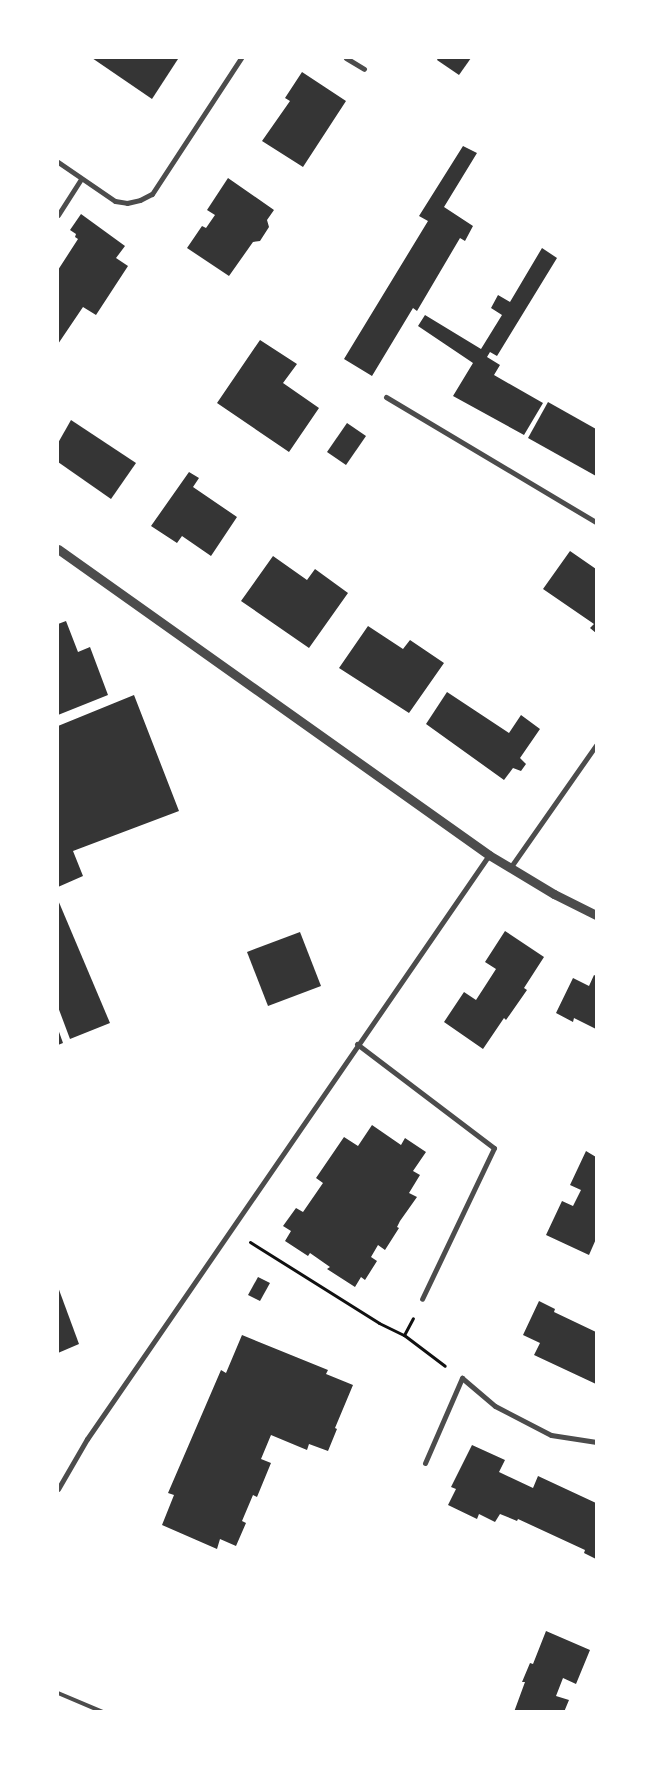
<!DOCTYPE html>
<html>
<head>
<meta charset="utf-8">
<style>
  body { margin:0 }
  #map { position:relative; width:654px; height:1769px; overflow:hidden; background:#fff; font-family:"Golos Text",sans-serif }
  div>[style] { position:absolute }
  .building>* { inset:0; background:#353535 }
  .path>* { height:3px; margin:-1.5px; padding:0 1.5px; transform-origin:1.5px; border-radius:1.5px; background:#111 }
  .service>* { height:4px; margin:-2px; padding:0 2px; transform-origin:2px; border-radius:2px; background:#4c4c4c }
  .minor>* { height:5px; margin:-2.5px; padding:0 2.5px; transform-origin:2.5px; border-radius:2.5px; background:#4c4c4c }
  .tertiary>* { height:9px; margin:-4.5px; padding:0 4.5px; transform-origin:4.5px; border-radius:4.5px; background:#4c4c4c }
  span { translate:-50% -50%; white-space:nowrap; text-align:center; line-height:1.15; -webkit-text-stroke:4px #fff; paint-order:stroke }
  .frame { position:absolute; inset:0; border:59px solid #fff; pointer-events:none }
</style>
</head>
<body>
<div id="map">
  <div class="building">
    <div style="clip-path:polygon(92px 58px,176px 58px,178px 59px,152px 99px)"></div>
    <div style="clip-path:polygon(438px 58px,471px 58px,459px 75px,437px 60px)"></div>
    <div style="clip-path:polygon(302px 72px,346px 101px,303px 167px,262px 141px,290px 101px,285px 98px)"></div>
    <div style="clip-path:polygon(463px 146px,477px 153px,444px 207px,473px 226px,465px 241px,460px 238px,417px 311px,413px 308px,372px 376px,344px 359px,428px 221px,419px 216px)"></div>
    <div style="clip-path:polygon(228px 178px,274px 210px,267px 220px,269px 227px,260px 241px,253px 242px,229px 276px,187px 248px,202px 226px,206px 228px,215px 215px,207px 210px)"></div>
    <div style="clip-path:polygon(81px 214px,125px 246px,116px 258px,128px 266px,96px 315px,83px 307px,58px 344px,58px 270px,78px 239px,75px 237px,76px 234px,70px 230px)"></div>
    <div style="clip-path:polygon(542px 248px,557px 258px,497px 356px,490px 352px,487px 357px,500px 365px,494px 375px,543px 403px,524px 435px,453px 396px,473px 363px,418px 326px,425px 315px,481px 349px,502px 315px,491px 308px,498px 295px,510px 302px)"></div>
    <div style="clip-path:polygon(260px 340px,297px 364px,283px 383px,319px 408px,289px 452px,217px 403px)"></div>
    <div style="clip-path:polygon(548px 402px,596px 429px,596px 476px,528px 438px)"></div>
    <div style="clip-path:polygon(71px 420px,136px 463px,111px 499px,58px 462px,58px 443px)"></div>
    <div style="clip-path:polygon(347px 423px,366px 436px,346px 465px,327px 452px)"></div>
    <div style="clip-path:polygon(189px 472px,199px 478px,193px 487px,237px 517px,211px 556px,182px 536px,177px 543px,151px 526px)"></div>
    <div style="clip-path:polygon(570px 551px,596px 569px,596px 633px,590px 628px,594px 624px,543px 589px)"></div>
    <div style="clip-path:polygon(273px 556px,307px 580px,315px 569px,348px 593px,309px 648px,241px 601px)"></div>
    <div style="clip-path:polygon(66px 621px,78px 652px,90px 647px,108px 695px,58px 715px,58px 624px)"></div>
    <div style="clip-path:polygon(368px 626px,403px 649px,410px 640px,444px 663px,409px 713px,339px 668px)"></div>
    <div style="clip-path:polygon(447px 692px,509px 733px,521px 715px,540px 729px,520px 758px,526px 764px,521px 771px,513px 768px,504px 780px,426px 724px)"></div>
    <div style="clip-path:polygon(134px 695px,179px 811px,73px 851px,83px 876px,58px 887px,58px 726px)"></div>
    <div style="clip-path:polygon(58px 900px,110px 1023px,70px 1039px,58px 1007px)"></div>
    <div style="clip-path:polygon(505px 931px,544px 957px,524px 988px,527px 990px,506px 1020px,504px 1018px,483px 1049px,444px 1022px,464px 992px,476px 1000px,487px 983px,496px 969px,485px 962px)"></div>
    <div style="clip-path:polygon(300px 932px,321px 986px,268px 1006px,247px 952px)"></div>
    <div style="clip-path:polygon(594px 975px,596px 976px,596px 1029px,574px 1018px,573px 1022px,556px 1013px,573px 978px,589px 986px)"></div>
    <div style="clip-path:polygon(58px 1029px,63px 1043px,58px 1045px)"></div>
    <div style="clip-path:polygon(372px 1125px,401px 1145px,405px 1138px,426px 1152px,413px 1171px,420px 1175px,409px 1193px,417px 1197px,400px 1221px,397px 1227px,399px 1228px,385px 1250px,378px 1245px,371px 1257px,377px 1261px,365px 1280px,361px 1277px,355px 1287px,327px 1269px,330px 1267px,310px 1253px,308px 1256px,285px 1241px,291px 1231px,283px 1226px,296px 1208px,303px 1212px,323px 1183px,316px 1178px,344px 1137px,358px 1146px)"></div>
    <div style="clip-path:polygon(586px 1151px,596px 1157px,596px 1239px,589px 1255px,546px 1235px,562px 1201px,573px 1206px,581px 1190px,570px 1185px)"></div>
    <div style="clip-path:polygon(258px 1277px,270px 1283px,260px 1301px,248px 1295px)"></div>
    <div style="clip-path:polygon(58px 1287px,79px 1344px,58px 1353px)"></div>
    <div style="clip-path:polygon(539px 1301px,555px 1309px,554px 1312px,596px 1332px,596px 1384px,534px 1355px,540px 1343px,523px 1335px)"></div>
    <div style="clip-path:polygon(242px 1335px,328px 1370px,326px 1374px,353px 1385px,335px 1428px,337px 1429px,328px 1451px,309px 1444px,307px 1450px,271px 1435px,261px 1459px,271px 1463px,257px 1497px,253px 1495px,242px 1521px,246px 1523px,236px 1546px,220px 1539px,217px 1549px,162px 1525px,174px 1495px,168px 1493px,221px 1370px,226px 1373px)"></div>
    <div style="clip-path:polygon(472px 1445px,505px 1460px,499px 1472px,533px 1488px,538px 1476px,596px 1503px,596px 1559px,584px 1553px,585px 1550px,518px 1519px,517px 1521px,500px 1514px,495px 1522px,479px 1514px,477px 1519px,448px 1505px,456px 1489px,451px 1487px)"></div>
    <div style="clip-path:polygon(546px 1631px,590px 1650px,576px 1684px,563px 1678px,556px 1696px,569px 1700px,564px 1712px,514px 1712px,525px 1682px,522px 1682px,530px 1663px,533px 1664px)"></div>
  </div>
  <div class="path">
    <div style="left:250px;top:1242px;width:152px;rotate:32.1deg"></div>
    <div style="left:379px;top:1323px;width:28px;rotate:26deg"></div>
    <div style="left:404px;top:1335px;width:51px;rotate:37.1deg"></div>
    <div style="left:404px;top:1335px;width:19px;rotate:-62deg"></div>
  </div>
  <div class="service">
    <div style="left:58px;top:1693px;width:49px;rotate:22.9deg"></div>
  </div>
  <div class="minor">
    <div style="left:346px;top:58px;width:21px;rotate:31deg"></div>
    <div style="left:58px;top:162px;width:69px;rotate:34.4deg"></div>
    <div style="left:115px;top:201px;width:12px;rotate:9deg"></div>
    <div style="left:127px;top:203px;width:13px;rotate:-13deg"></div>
    <div style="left:140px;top:200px;width:13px;rotate:-27deg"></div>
    <div style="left:152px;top:194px;width:163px;rotate:-56.8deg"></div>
    <div style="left:58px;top:215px;width:43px;rotate:-57.4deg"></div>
    <div style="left:386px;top:397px;width:244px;rotate:30.8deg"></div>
    <div style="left:510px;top:868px;width:150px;rotate:-55deg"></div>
    <div style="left:357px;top:1044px;width:172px;rotate:37.2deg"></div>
    <div style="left:494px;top:1148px;width:167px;rotate:115.5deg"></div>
    <div style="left:425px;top:1463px;width:93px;rotate:-66.5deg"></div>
    <div style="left:462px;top:1378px;width:43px;rotate:40.3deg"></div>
    <div style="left:495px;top:1406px;width:63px;rotate:27.4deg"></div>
    <div style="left:551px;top:1435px;width:46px;rotate:8.8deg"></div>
    <div style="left:58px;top:1489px;width:58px;rotate:-59.9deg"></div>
    <div style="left:87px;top:1439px;width:709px;rotate:-55.46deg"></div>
  </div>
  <div class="tertiary">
    <div style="left:58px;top:549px;width:529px;rotate:35.37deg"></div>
    <div style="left:489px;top:855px;width:76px;rotate:31deg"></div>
    <div style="left:554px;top:894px;width:47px;rotate:26.6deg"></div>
  </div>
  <div class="frame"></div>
</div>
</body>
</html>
